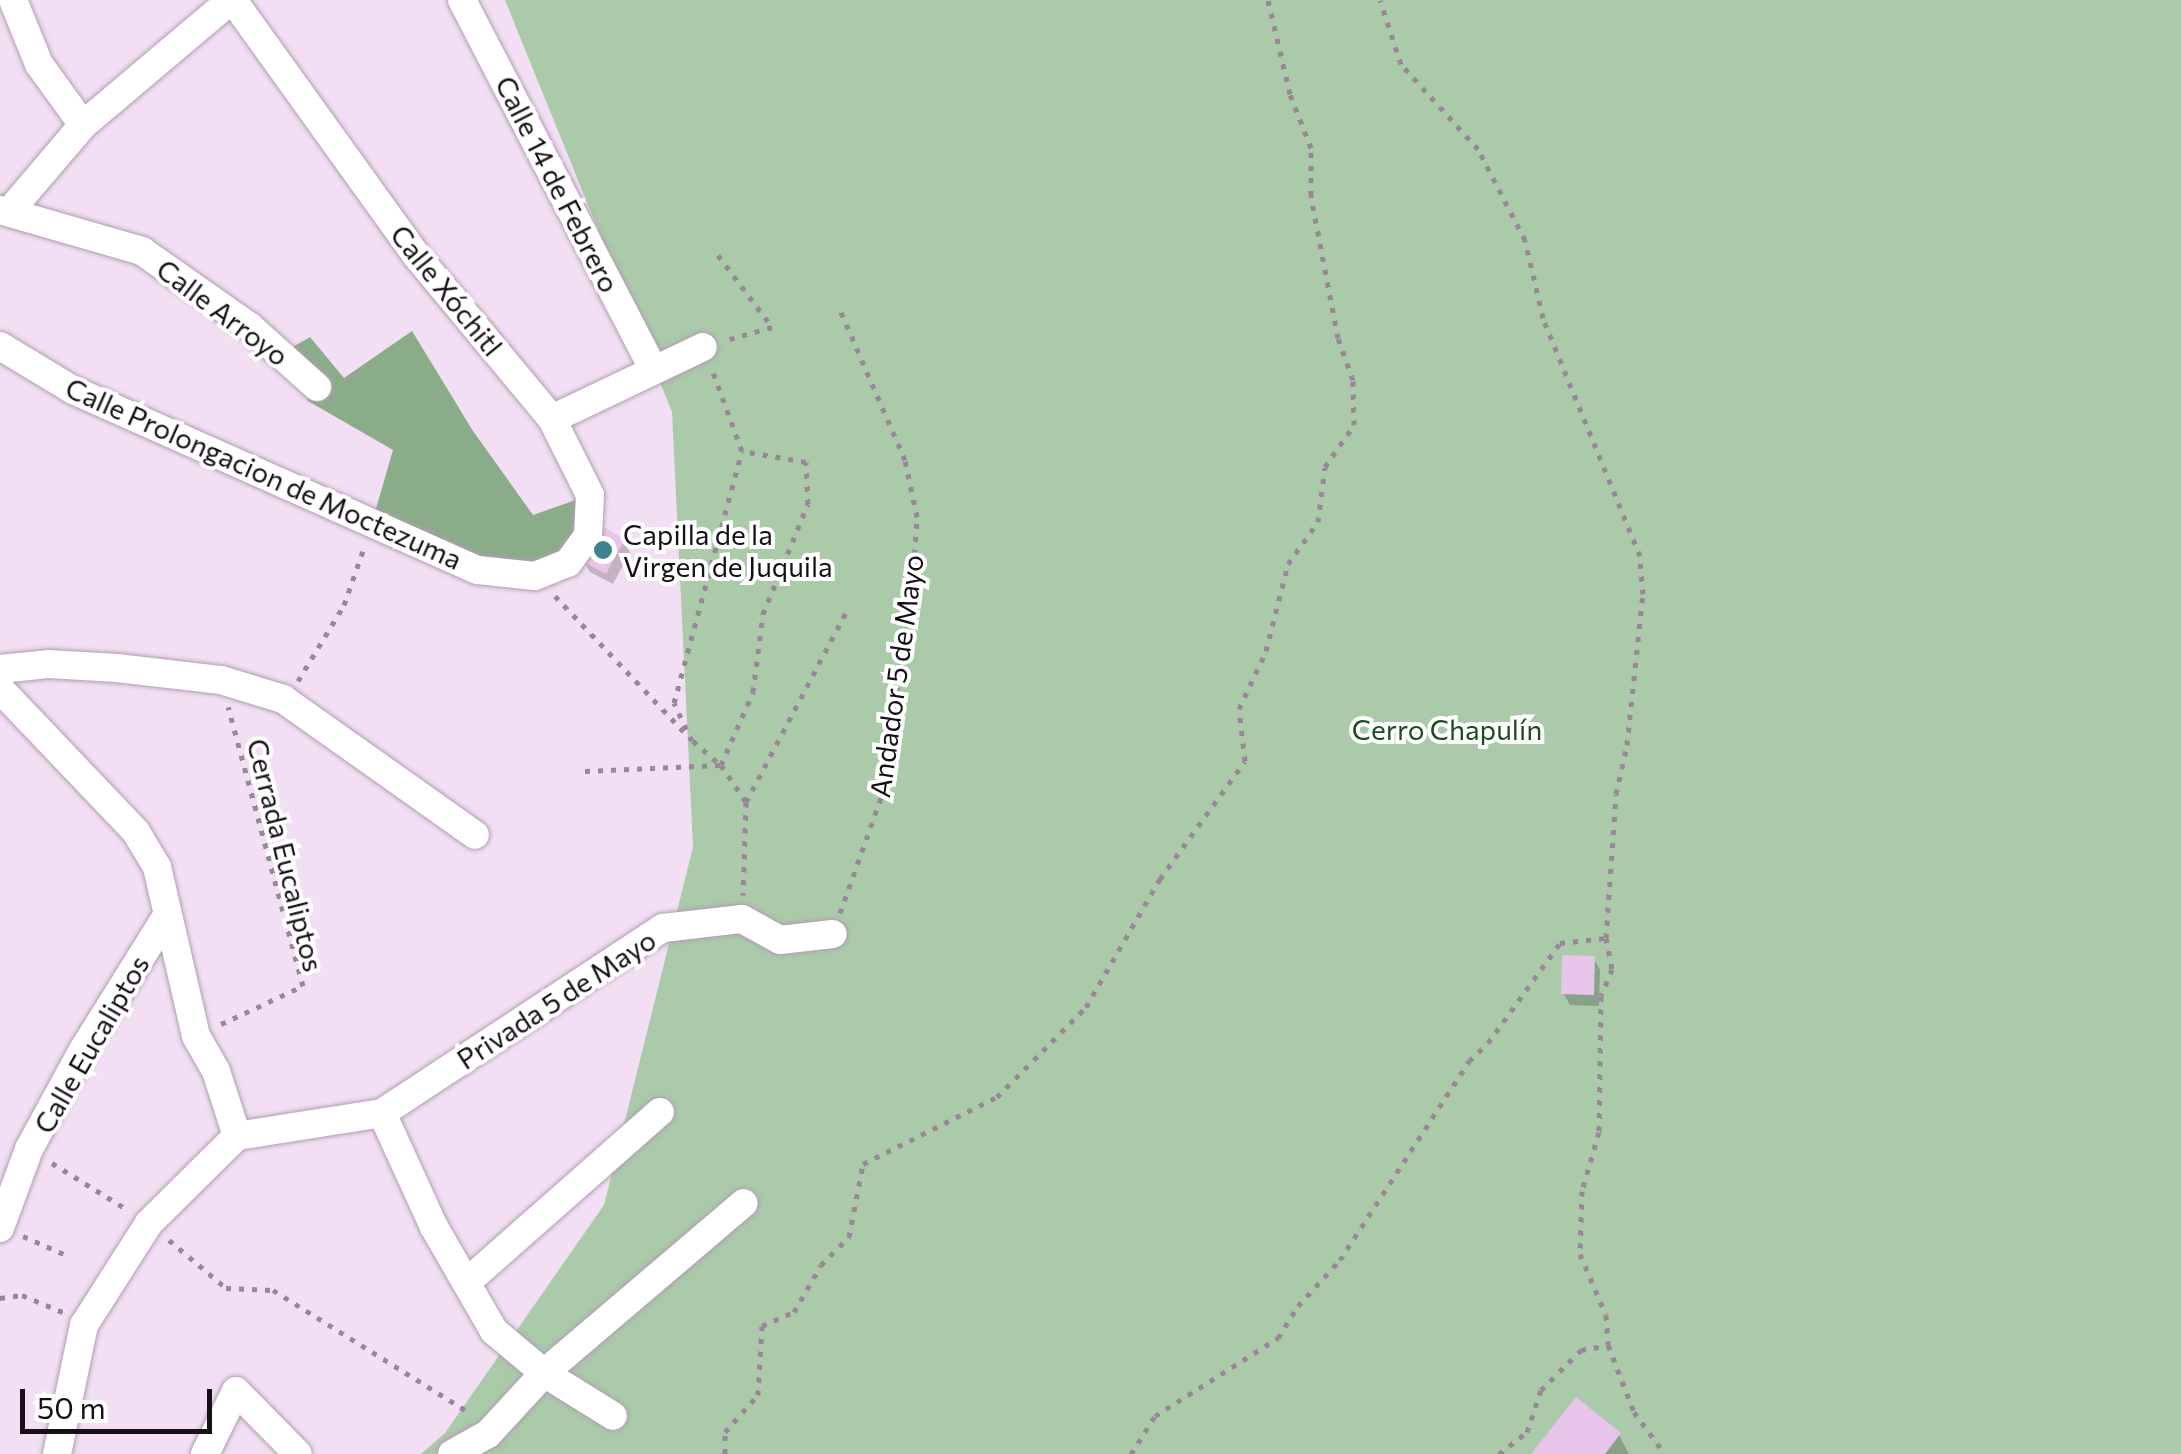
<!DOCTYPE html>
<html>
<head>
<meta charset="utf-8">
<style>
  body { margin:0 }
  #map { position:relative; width:2181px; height:1454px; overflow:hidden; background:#f3dff4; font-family:Commissioner,sans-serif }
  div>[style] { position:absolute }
  .green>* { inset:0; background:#aacaaa }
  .forest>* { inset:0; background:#8aac89 }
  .shadow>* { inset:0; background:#0003 }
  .building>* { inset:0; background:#e7c5ea }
  .path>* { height:5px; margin-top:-2.5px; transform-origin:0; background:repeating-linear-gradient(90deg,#978898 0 5px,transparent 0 13px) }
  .roads { filter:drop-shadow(0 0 2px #b19eb2) drop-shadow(0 0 2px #b19eb2) }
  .minor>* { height:28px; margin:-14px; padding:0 14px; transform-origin:14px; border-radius:14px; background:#fff }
  .dots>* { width:28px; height:28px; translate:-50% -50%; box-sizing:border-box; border:5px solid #fff; border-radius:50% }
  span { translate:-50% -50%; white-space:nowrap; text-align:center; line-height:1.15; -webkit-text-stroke:8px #fff; paint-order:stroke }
  .street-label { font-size:28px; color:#160f17 }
  .poi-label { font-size:28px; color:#160f17 }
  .left { translate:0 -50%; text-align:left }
  .park-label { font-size:28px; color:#1a4c1e }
  .scale { position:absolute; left:20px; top:1389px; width:192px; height:45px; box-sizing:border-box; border:5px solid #160f17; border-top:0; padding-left:12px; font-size:30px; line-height:35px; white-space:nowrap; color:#160f17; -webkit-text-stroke:8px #fff; paint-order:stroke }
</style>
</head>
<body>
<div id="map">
  <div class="green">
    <div style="clip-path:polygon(505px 0,2181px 0,2181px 1454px,421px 1454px,445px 1433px,604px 1205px,693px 847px,672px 412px)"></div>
  </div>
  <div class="forest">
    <div style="clip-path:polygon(412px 331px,473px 431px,533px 515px,590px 495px,588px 535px,535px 576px,371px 526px,393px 450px,308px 401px,291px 348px,310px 337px,344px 378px)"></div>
  </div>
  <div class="shadow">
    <div style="clip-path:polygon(623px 541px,630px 552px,613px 584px,590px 572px,583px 560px)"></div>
    <div style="clip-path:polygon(1594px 959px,1600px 970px,1599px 1006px,1570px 1005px,1563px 993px)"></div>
    <div style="clip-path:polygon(1577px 1401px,1619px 1435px,1629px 1454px,1534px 1454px)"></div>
  </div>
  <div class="building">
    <div style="clip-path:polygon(600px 525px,625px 539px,606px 574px,580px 560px)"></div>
    <div style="clip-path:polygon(1562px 955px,1595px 956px,1594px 995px,1561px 994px)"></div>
    <div style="clip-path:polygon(1576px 1397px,1621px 1433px,1605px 1454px,1531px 1454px)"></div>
  </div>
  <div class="path">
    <div style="left:718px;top:255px;width:90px;rotate:53.1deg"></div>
    <div style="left:772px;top:327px;width:48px;rotate:164.2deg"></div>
    <div style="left:555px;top:596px;width:189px;rotate:46.5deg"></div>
    <div style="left:298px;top:681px;width:89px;rotate:-58.8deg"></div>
    <div style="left:344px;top:605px;width:60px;rotate:-70.7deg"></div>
    <div style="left:692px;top:741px;width:42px;rotate:-115.3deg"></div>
    <div style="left:674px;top:703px;width:261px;rotate:-74.9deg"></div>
    <div style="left:742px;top:451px;width:84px;rotate:-110.2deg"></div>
    <div style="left:693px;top:741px;width:37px;rotate:41deg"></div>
    <div style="left:721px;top:765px;width:45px;rotate:56deg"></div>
    <div style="left:746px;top:802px;width:93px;rotate:91.8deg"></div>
    <div style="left:585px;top:771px;width:136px;rotate:-2.5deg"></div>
    <div style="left:721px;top:765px;width:80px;rotate:-66.3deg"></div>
    <div style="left:753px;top:692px;width:79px;rotate:-82.7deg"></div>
    <div style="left:763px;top:614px;width:119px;rotate:-67.8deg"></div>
    <div style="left:808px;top:504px;width:42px;rotate:-92.7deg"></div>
    <div style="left:806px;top:462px;width:65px;rotate:-170.2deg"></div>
    <div style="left:746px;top:802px;width:221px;rotate:-62.2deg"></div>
    <div style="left:840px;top:913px;width:125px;rotate:-70.4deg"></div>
    <div style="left:882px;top:795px;width:217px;rotate:-81.8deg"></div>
    <div style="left:913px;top:580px;width:63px;rotate:-86.4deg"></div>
    <div style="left:917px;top:517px;width:58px;rotate:-101.9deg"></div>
    <div style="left:905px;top:460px;width:163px;rotate:-113.4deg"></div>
    <div style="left:1606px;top:938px;width:32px;rotate:79deg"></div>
    <div style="left:1612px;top:969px;width:29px;rotate:112deg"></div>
    <div style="left:1601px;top:996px;width:136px;rotate:90.8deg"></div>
    <div style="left:1599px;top:1132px;width:61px;rotate:106.1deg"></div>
    <div style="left:1582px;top:1191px;width:63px;rotate:91.8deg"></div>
    <div style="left:1580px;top:1254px;width:66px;rotate:66.9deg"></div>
    <div style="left:1606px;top:1315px;width:30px;rotate:86deg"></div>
    <div style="left:1608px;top:1345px;width:72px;rotate:68.8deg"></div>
    <div style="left:1634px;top:1412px;width:52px;rotate:53.6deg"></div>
    <div style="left:221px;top:1024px;width:90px;rotate:-24.9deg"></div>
    <div style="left:303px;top:986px;width:289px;rotate:-105deg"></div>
    <div style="left:52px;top:1163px;width:89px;rotate:31.7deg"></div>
    <div style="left:23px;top:1236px;width:47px;rotate:23.8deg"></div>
    <div style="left:169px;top:1240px;width:75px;rotate:40.1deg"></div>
    <div style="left:226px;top:1288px;width:47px;rotate:2.4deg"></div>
    <div style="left:273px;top:1290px;width:232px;rotate:32deg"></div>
    <div style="left:0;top:1298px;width:22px;rotate:-8deg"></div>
    <div style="left:22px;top:1295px;width:47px;rotate:22.7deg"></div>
    <div style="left:725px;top:1454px;width:22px;rotate:-90deg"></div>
    <div style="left:725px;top:1432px;width:50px;rotate:-48.3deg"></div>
    <div style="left:758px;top:1395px;width:69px;rotate:-86.7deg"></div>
    <div style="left:762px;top:1326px;width:35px;rotate:-24deg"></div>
    <div style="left:794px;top:1312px;width:54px;rotate:-60.1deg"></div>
    <div style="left:821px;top:1265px;width:40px;rotate:-45deg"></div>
    <div style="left:849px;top:1237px;width:74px;rotate:-79.1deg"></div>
    <div style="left:863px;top:1164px;width:150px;rotate:-26.6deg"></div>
    <div style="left:997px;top:1097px;width:127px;rotate:-45.3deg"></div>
    <div style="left:1086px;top:1007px;width:148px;rotate:-60deg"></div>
    <div style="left:1160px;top:879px;width:145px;rotate:-54.2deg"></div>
    <div style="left:1245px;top:761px;width:52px;rotate:-96.6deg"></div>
    <div style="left:1239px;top:709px;width:64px;rotate:-65deg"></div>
    <div style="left:1266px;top:651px;width:90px;rotate:-75.8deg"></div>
    <div style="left:1288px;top:564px;width:52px;rotate:-54.5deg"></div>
    <div style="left:1318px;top:522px;width:55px;rotate:-82.7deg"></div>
    <div style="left:1325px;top:467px;width:51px;rotate:-55.4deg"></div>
    <div style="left:1354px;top:425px;width:45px;rotate:-91.3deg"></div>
    <div style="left:1353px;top:380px;width:45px;rotate:-109.7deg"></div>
    <div style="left:1338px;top:338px;width:145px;rotate:-100.8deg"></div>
    <div style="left:1311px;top:196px;width:48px;rotate:-90deg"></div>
    <div style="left:1311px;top:148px;width:58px;rotate:-111.3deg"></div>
    <div style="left:1290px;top:94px;width:97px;rotate:-103.2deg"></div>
    <div style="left:1131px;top:1454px;width:45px;rotate:-57.7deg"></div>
    <div style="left:1155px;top:1416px;width:146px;rotate:-32.4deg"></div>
    <div style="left:1278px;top:1338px;width:38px;rotate:-58deg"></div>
    <div style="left:1298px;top:1306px;width:62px;rotate:-47.6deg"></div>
    <div style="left:1340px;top:1260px;width:237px;rotate:-57deg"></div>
    <div style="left:1469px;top:1061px;width:26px;rotate:-43deg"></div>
    <div style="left:1488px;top:1043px;width:123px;rotate:-54.2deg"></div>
    <div style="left:1560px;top:943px;width:46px;rotate:-6.2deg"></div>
    <div style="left:1606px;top:938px;width:144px;rotate:-86deg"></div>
    <div style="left:1616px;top:794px;width:50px;rotate:-77.3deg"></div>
    <div style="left:1627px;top:745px;width:152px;rotate:-84deg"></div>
    <div style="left:1643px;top:594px;width:38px;rotate:-95deg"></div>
    <div style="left:1640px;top:556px;width:257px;rotate:-112.2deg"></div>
    <div style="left:1543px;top:318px;width:80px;rotate:-103deg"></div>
    <div style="left:1525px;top:240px;width:102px;rotate:-117.3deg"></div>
    <div style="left:1478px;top:149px;width:115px;rotate:-132.2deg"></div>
    <div style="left:1401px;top:64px;width:67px;rotate:-108.2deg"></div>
    <div style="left:1499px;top:1454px;width:36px;rotate:-38deg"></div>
    <div style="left:1527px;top:1432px;width:44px;rotate:-71.6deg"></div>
    <div style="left:1541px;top:1390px;width:57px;rotate:-45deg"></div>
    <div style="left:1581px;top:1350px;width:27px;rotate:-10deg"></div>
  </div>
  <div class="roads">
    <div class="minor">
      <div style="left:13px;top:0;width:69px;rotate:67.9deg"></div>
      <div style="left:39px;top:64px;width:75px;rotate:54.2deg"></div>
      <div style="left:462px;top:0;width:415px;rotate:62.6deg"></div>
      <div style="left:0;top:210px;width:148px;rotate:16.1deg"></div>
      <div style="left:142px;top:251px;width:132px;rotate:35.1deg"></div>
      <div style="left:250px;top:327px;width:90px;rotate:41.8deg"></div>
      <div style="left:9px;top:212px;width:114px;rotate:-49.6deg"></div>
      <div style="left:83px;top:125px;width:194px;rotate:-40.2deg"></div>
      <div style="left:0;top:346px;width:85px;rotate:31.1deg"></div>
      <div style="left:73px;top:390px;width:443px;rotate:24deg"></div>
      <div style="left:478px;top:570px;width:57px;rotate:6deg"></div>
      <div style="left:535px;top:576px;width:35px;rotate:-22deg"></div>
      <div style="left:568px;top:563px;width:34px;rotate:-54deg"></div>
      <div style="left:588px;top:535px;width:40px;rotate:-87.1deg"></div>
      <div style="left:590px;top:495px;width:85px;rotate:-116.6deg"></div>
      <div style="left:552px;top:419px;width:213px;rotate:-129.7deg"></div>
      <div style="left:416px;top:255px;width:314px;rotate:-125.7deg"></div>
      <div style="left:552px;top:419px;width:167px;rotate:-25.5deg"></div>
      <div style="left:0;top:669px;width:48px;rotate:-5.9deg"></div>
      <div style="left:48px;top:664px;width:69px;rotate:3.3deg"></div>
      <div style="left:117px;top:668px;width:105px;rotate:6.6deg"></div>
      <div style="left:221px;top:680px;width:65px;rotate:17deg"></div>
      <div style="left:283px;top:699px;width:235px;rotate:35.3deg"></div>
      <div style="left:0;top:689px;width:197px;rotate:46.4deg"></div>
      <div style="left:136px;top:832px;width:41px;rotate:59deg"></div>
      <div style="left:157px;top:867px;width:173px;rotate:77deg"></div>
      <div style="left:196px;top:1036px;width:40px;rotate:60.3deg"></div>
      <div style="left:216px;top:1071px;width:68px;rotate:72.1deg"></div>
      <div style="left:382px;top:1113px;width:125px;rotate:65.5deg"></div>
      <div style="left:434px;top:1227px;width:120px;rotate:60deg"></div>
      <div style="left:494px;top:1331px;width:65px;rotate:40deg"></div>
      <div style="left:544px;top:1373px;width:81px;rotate:31.9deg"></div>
      <div style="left:0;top:1228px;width:84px;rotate:-69.8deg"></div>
      <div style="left:29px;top:1149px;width:113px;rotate:-61.4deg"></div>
      <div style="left:83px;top:1050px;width:157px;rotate:-58deg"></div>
      <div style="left:467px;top:1282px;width:257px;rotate:-41.4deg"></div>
      <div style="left:57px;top:1454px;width:132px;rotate:-78.2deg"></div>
      <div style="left:84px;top:1325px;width:121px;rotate:-57.5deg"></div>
      <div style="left:149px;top:1223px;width:124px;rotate:-44.7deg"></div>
      <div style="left:237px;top:1136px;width:147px;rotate:-9deg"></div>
      <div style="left:382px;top:1113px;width:336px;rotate:-33.4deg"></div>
      <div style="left:663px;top:928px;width:80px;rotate:-6.5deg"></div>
      <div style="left:742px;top:919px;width:43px;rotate:28.9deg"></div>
      <div style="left:780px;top:940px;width:53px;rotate:-6.5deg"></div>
      <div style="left:205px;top:1454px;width:70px;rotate:-63.8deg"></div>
      <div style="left:236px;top:1391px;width:88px;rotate:45.5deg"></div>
      <div style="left:452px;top:1454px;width:41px;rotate:-29.1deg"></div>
      <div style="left:488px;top:1434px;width:83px;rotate:-47.4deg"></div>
      <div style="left:544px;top:1373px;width:262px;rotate:-40.4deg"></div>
    </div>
  </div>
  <div class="dots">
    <div style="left:603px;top:550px;background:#3e848f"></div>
  </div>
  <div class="street-label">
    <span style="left:558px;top:184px;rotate:63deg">Calle 14 de Febrero</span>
    <span style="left:447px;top:290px;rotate:51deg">Calle Xóchitl</span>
    <span style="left:223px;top:312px;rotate:37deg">Calle Arroyo</span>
    <span style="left:264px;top:473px;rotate:24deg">Calle Prolongacion de Moctezuma</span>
    <span style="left:896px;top:676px;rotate:-82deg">Andador 5 de Mayo</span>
    <span style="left:286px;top:855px;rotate:76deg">Cerrada Eucaliptos</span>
    <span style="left:556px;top:999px;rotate:-33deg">Privada 5 de Mayo</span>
    <span style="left:91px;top:1044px;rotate:-60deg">Calle Eucaliptos</span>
  </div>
  <div class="poi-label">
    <span class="left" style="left:623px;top:550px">Capilla de la<br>Virgen de Juquila</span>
  </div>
  <div class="park-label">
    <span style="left:1447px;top:729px">Cerro Chapulín</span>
  </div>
  <div class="scale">50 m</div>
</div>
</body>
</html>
